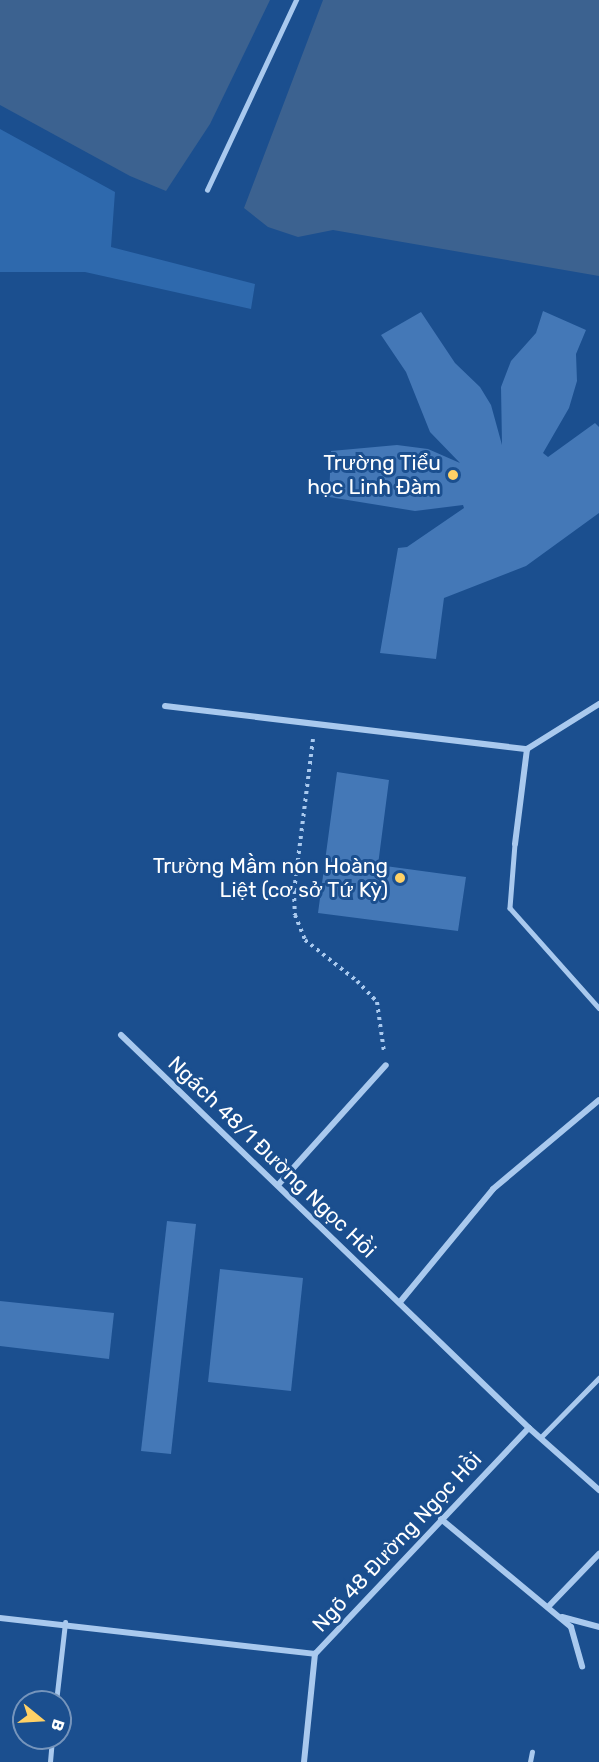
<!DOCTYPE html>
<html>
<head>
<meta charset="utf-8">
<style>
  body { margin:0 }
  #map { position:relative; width:599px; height:1762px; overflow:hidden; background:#1b4f8f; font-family:Rubik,sans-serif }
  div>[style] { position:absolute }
  .green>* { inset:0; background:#2e69ad }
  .water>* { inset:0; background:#3c6290 }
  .building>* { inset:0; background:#4478b7 }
  .path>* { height:4px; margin-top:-2px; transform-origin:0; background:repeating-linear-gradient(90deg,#a9c9ee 0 3px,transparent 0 7.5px) }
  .service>* { height:4.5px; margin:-2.25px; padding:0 2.25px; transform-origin:2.25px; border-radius:2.25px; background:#a9c9ee }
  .minor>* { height:6px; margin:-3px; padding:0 3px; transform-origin:3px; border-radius:3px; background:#a9c9ee }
  .dots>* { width:16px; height:16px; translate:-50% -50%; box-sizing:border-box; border:3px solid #1b4f8f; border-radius:50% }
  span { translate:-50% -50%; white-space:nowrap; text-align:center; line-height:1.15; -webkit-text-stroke:6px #1b4f8f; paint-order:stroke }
  .poi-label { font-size:21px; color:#fff }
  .right { translate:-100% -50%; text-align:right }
  .street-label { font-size:21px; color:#fff }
  .north { position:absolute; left:12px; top:1690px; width:60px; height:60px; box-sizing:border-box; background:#1b4f8f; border:2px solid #7695bc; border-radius:50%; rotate:108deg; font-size:16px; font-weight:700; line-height:24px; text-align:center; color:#fff }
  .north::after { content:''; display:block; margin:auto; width:21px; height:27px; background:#ffd166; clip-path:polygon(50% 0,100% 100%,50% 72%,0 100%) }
</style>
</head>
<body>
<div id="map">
  <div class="green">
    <div style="clip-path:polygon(0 129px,115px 192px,111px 247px,255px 284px,251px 309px,85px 272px,0 272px)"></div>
  </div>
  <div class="water">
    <div style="clip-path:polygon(0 0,270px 0,210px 124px,166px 191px,130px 176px,0 105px)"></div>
    <div style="clip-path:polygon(323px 0,599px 0,599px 276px,333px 230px,298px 237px,268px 227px,244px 208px)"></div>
  </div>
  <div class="building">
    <div style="clip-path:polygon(543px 311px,586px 330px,576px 354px,577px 381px,569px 408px,543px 453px,548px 457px,595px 423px,599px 427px,599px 513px,526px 566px,444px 598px,436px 659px,380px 653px,398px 548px,407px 547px,464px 508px,463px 505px,415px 511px,329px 497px,331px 451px,397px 445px,428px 449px,460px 463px,430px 432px,406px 372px,381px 335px,421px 312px,455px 363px,480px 387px,491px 405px,502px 445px,501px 387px,511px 361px,536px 333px)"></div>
    <div style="clip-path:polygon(337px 772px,389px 780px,378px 865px,466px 877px,458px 931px,318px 913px)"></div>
    <div style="clip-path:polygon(167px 1221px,196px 1224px,171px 1454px,141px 1451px)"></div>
    <div style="clip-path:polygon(220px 1269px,303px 1278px,291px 1391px,208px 1382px)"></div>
    <div style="clip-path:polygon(0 1301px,114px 1313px,109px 1359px,0 1346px)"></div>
  </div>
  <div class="path">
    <div style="left:313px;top:739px;width:153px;rotate:97.1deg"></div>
    <div style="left:294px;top:891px;width:24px;rotate:88deg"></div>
    <div style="left:295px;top:915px;width:27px;rotate:68deg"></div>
    <div style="left:305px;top:940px;width:66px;rotate:38.3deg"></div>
    <div style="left:357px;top:981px;width:29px;rotate:46deg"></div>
    <div style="left:377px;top:1002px;width:50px;rotate:82deg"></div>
  </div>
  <div class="service">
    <div style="left:207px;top:190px;width:210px;rotate:-64.9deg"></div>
    <div style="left:515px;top:844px;width:64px;rotate:94.5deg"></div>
    <div style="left:510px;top:908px;width:134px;rotate:48.3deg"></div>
    <div style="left:541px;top:1437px;width:83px;rotate:-45.5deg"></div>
    <div style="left:56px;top:1702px;width:80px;rotate:-83.5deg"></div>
    <div style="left:50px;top:1762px;width:24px;rotate:-85deg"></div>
    <div style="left:530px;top:1762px;width:10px;rotate:-79deg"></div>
  </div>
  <div class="minor">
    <div style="left:165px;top:706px;width:365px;rotate:6.8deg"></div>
    <div style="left:527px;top:749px;width:85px;rotate:-32deg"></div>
    <div style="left:515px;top:844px;width:96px;rotate:-82.8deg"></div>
    <div style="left:121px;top:1035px;width:566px;rotate:43.93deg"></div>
    <div style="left:278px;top:1185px;width:161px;rotate:-48deg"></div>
    <div style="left:400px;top:1302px;width:146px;rotate:-50.5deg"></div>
    <div style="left:493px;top:1189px;width:138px;rotate:-40deg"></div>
    <div style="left:441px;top:1519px;width:169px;rotate:39.7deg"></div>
    <div style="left:571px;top:1627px;width:41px;rotate:74.2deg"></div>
    <div style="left:548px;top:1607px;width:74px;rotate:-46.1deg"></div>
    <div style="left:562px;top:1617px;width:38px;rotate:15deg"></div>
    <div style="left:0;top:1618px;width:317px;rotate:6.5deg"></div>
    <div style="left:304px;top:1762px;width:109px;rotate:-84.2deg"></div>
    <div style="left:315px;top:1654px;width:311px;rotate:-46.6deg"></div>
    <div style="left:529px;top:1428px;width:94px;rotate:41.5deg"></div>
  </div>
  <div class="dots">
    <div style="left:453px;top:475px;background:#ffd166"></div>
    <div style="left:400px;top:878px;background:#ffd166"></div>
  </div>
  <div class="poi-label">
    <span class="right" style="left:441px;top:475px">Trường Tiểu<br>học Linh Đàm</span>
    <span class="right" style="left:388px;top:878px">Trường Mầm non Hoàng<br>Liệt (cơ sở Tứ Kỳ)</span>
  </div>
  <div class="street-label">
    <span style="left:272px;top:1157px;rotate:44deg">Ngách 48/1 Đường Ngọc Hồi</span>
    <span style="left:397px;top:1542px;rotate:-47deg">Ngõ 48 Đường Ngọc Hồi</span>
  </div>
  <div class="north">B</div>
</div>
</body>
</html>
